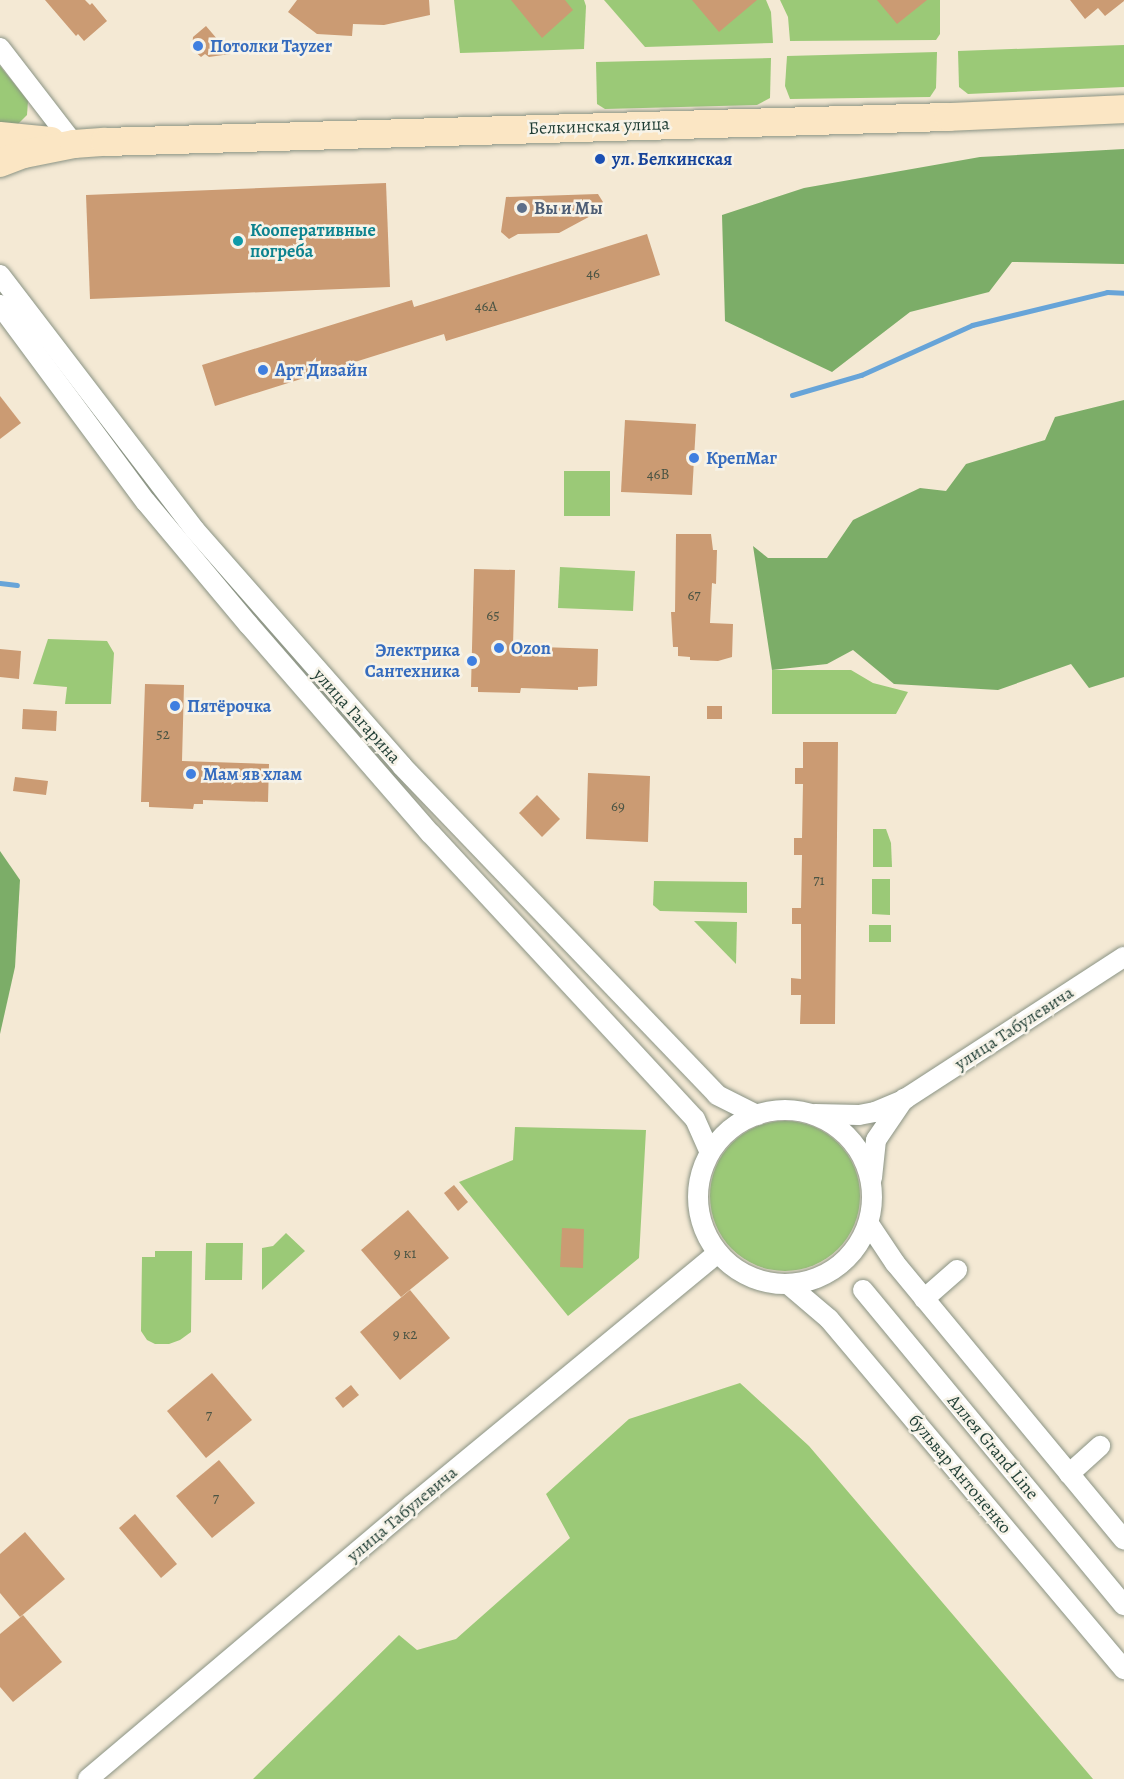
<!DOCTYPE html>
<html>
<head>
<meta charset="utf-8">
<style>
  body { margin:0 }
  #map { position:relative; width:1124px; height:1779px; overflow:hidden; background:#f4e9d4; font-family:Alegreya,serif }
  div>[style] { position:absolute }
  .green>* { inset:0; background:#9bc977 }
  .round { border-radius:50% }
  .forest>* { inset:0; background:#7cad68 }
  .stream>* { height:5px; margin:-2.5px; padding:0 2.5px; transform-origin:2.5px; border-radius:2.5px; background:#67a4d8 }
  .building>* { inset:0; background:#cb9b73 }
  .roads { filter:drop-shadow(0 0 2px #8a9384) drop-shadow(0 0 2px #8a9384) }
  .street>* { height:20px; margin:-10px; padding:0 10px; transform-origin:10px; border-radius:10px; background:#fff }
  .street>.ring { margin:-10px; padding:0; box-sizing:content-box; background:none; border:20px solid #fff; border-radius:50% }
  .secondary>* { height:28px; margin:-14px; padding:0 14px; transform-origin:14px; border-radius:14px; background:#fbe6c4 }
  .dots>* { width:16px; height:16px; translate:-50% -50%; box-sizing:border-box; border:3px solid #f7f3e8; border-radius:50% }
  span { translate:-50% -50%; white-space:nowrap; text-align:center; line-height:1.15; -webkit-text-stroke:5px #f7f3e8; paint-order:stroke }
  .number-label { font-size:15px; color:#4a5444 }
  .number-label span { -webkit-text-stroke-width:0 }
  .shop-label { font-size:18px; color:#366cbe; font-weight:700 }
  .left { translate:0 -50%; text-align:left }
  .right { translate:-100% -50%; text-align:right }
  .street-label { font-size:18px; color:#1f3d34 }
  .transit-label { font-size:18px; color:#164399; font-weight:700 }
  .service-label { font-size:18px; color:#4e5e75; font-weight:700 }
  .culture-label { font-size:18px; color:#0d838f; font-weight:700 }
</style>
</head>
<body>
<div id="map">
  <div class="green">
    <div style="clip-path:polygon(454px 0,584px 0,586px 6px,584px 49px,460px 53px)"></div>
    <div style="clip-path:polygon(604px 0,766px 0,771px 12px,773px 43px,645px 47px)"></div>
    <div style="clip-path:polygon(780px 0,940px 0,940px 34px,936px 40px,790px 41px,788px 17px)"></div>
    <div style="clip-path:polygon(1124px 45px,1124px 87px,968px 94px,959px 87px,958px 51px)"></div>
    <div style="clip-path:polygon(937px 52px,936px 88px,930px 97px,790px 99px,785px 86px,787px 56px)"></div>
    <div style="clip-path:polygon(771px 58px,770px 98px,757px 105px,605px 109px,597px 104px,596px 62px)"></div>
    <div style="clip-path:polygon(0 66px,28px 101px,27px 115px,18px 124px,0 129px)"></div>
    <div style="clip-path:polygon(564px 471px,610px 471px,610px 516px,564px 516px)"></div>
    <div style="clip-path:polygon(560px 567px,635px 571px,633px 611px,558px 608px)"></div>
    <div style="clip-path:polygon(48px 639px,107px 641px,114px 653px,111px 704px,65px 704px,67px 687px,33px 684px)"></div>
    <div style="clip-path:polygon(772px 670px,851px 670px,873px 683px,908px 692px,896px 714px,772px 714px)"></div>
    <div style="clip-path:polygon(873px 829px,886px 829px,891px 843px,892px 867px,873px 867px)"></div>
    <div style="clip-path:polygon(872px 879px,890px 879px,890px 915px,872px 914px)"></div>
    <div style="clip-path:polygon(654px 881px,747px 882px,747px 913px,660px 911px,653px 905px)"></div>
    <div style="clip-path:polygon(694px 921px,737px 922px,736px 964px)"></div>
    <div style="clip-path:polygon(869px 925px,891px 925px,891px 942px,869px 942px)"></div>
    <div class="round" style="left:710px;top:1121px;width:150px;height:150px"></div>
    <div style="clip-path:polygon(515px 1127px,646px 1130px,639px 1258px,568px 1316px,459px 1182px,513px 1160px)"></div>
    <div style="clip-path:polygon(286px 1233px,305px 1251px,262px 1290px,262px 1248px,273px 1246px)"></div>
    <div style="clip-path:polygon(206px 1243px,243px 1243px,242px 1280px,205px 1280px)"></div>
    <div style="clip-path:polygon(155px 1251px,192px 1251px,191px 1332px,180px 1340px,169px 1344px,155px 1344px,147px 1340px,141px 1331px,142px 1257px,155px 1257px)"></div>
    <div style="clip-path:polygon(740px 1383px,809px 1446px,1093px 1779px,253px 1779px,399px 1635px,417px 1650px,456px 1639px,570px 1538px,546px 1494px,629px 1419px)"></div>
  </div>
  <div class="forest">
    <div style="clip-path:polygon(1124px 149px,1124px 264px,1012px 262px,989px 292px,910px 312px,832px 372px,725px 321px,722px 215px,804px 188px,980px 157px)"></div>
    <div style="clip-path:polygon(1124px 400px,1124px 677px,1089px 688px,1071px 664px,998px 690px,894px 684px,853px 650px,827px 664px,772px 670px,753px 546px,768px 558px,827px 558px,853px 520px,920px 488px,946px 491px,966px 464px,1045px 440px,1055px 417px)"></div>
    <div style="clip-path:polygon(0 851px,20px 880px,15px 967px,0 1034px)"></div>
  </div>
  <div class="stream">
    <div style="left:792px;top:395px;width:72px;rotate:-16.2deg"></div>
    <div style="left:861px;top:375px;width:122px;rotate:-24.2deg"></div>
    <div style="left:972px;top:325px;width:139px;rotate:-13.7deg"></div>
    <div style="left:1107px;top:292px;width:17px;rotate:3deg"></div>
    <div style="left:0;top:583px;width:17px;rotate:7deg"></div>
  </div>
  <div class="building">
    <div style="clip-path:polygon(45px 0,85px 0,90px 5px,92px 3px,107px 21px,84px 41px,78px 34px,76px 36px)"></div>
    <div style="clip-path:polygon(297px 0,429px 0,430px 15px,384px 25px,353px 24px,352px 36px,317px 34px,288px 12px)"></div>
    <div style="clip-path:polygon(511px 0,565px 0,573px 10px,542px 38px)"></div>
    <div style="clip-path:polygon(692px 0,757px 0,719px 32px)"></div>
    <div style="clip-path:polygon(877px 0,927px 0,897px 24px)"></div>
    <div style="clip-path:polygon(1070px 0,1124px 0,1124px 1px,1105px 16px,1098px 8px,1085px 19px)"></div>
    <div style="clip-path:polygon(206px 26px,230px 54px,209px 57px,205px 54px,201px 57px,192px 49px,193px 37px)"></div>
    <div style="clip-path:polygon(386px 183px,390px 287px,90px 299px,86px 195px)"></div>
    <div style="clip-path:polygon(598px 194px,603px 202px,598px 212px,559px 233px,518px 234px,509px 239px,501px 232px,506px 197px)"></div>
    <div style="clip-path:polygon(647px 234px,660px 275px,446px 341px,444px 334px,215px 406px,202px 365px,412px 300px,414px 307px)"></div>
    <div style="clip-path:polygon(0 396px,21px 423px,0 439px)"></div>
    <div style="clip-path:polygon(625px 420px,696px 424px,692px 495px,621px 492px)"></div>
    <div style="clip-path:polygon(676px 534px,711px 534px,713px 550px,717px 550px,716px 584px,712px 583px,710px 623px,733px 624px,732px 657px,718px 661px,690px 660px,690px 657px,678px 656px,678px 647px,673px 647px,671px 612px,675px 612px)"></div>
    <div style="clip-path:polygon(474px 569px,515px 570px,513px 646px,598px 649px,597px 686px,578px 687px,578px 690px,521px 688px,520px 693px,478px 692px,478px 687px,471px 687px)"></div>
    <div style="clip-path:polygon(0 649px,21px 651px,19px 679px,0 677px)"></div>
    <div style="clip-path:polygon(145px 684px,184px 685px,182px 761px,269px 764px,268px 802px,203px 800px,203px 804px,194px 804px,193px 809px,149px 807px,149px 802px,141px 802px)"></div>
    <div style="clip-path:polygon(707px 706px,722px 706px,722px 719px,707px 719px)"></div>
    <div style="clip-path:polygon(23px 709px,57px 711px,56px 731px,22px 729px)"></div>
    <div style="clip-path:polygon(803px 742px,838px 742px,835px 1024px,800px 1024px,801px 995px,791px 995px,791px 978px,801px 979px,801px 924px,792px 924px,792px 908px,801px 908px,802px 855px,794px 855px,794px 838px,802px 838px,803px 784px,795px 784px,795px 768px,803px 768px)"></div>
    <div style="clip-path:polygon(588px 773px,650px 776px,648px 842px,586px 839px)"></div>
    <div style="clip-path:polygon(15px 777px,48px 781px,46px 795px,13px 791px)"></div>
    <div style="clip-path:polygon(537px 795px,560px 819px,542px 837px,519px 813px)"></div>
    <div style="clip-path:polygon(454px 1185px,468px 1202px,458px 1211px,444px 1193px)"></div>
    <div style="clip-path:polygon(408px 1210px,449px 1258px,401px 1297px,361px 1250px)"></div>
    <div style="clip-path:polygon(562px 1228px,584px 1229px,583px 1268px,560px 1267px)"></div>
    <div style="clip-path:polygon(410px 1290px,450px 1338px,400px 1380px,360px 1332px)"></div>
    <div style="clip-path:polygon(212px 1373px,252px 1420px,206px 1458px,167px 1411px)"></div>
    <div style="clip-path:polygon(351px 1385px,359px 1395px,343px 1408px,335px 1398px)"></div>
    <div style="clip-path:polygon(219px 1460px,255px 1503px,212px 1538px,176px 1496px)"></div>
    <div style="clip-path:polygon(135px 1514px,177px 1564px,161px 1578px,119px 1528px)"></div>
    <div style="clip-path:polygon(25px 1532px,65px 1579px,20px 1617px,0 1593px,0 1554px)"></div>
    <div style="clip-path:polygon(23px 1615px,62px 1662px,13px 1702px,0 1687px,0 1634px)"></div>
  </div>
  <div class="roads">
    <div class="street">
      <div style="left:0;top:48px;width:121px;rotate:52.4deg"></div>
      <div style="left:0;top:275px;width:321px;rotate:52.6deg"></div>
      <div style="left:195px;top:530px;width:314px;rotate:48.7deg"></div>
      <div style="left:402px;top:766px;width:455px;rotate:46.2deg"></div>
      <div style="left:717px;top:1095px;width:45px;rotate:26.6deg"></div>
      <div style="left:0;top:305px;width:245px;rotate:53.5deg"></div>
      <div style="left:146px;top:502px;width:160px;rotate:50.1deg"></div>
      <div style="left:249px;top:625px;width:277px;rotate:49deg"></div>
      <div style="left:431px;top:834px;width:388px;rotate:47.2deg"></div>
      <div style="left:695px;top:1119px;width:36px;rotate:66deg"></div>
      <div class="ring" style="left:698px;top:1110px;width:154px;height:154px"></div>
      <div style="left:815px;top:1114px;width:44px;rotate:1.3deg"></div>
      <div style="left:859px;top:1115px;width:16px;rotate:-11deg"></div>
      <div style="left:875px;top:1112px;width:33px;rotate:-23deg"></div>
      <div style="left:905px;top:1099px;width:261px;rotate:-33deg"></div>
      <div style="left:872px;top:1178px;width:38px;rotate:-84deg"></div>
      <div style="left:876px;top:1140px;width:50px;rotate:-55.7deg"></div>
      <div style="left:869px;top:1224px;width:47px;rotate:56.3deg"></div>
      <div style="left:895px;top:1263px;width:359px;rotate:50.4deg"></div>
      <div style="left:789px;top:1285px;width:52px;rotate:40.4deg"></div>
      <div style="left:829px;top:1319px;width:458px;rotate:49.9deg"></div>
      <div style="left:863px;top:1290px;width:409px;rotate:50.4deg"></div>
      <div style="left:924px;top:1299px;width:44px;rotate:-41.3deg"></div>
      <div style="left:1069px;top:1474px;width:42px;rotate:-42.1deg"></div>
      <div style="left:88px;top:1779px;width:424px;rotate:-40.2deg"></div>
      <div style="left:412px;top:1505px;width:396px;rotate:-39.5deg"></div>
    </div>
    <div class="secondary">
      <div style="left:0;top:136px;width:51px;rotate:5.6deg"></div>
      <div style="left:0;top:163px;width:26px;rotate:-21deg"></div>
      <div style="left:24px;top:154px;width:51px;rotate:-11.3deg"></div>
      <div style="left:74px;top:144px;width:31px;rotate:-4deg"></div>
      <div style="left:105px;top:142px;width:844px;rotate:-1.7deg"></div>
      <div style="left:949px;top:117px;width:175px;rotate:-2.6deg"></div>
    </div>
  </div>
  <div class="dots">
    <div style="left:198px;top:46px;background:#3f7fe0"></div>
    <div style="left:600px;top:159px;background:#1a4fb4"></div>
    <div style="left:522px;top:208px;background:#5c6f8a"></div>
    <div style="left:238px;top:241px;background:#0f9aa8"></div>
    <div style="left:263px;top:370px;background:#3f7fe0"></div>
    <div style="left:694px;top:458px;background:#3f7fe0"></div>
    <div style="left:499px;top:648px;background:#3f7fe0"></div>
    <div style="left:472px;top:661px;background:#3f7fe0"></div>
    <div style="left:175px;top:706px;background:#3f7fe0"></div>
    <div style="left:191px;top:774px;background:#3f7fe0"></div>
  </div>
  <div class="number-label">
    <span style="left:593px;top:274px">46</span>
    <span style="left:486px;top:307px">46А</span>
    <span style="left:658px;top:475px">46В</span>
    <span style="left:694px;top:596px">67</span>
    <span style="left:493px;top:616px">65</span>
    <span style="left:163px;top:735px">52</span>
    <span style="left:618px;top:807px">69</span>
    <span style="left:819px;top:881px">71</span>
    <span style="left:405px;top:1254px">9 к1</span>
    <span style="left:405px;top:1335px">9 к2</span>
    <span style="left:209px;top:1416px">7</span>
    <span style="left:216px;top:1499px">7</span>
  </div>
  <div class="shop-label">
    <span class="left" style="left:210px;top:46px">Потолки Tayzer</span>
    <span class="left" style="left:275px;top:370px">Арт Дизайн</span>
    <span class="left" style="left:706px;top:458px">КрепМаг</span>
    <span class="left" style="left:511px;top:648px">Ozon</span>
    <span class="right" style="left:460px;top:661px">Электрика<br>Сантехника</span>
    <span class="left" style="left:187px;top:706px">Пятёрочка</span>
    <span class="left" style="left:203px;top:774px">Мам яв хлам</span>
  </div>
  <div class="street-label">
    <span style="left:599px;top:126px;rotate:-2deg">Белкинская улица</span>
    <span style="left:357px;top:716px;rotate:48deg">улица Гагарина</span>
    <span style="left:1014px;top:1028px;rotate:-33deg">улица Табулевича</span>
    <span style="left:993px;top:1447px;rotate:50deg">Аллея Grand Line</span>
    <span style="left:960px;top:1474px;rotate:50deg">бульвар Антоненко</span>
    <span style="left:402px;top:1514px;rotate:-40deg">улица Табулевича</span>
  </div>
  <div class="transit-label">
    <span class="left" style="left:612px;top:159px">ул. Белкинская</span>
  </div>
  <div class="service-label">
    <span class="left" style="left:534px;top:208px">Вы и Мы</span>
  </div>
  <div class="culture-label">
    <span class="left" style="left:250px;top:241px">Кооперативные<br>погреба</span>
  </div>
</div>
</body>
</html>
